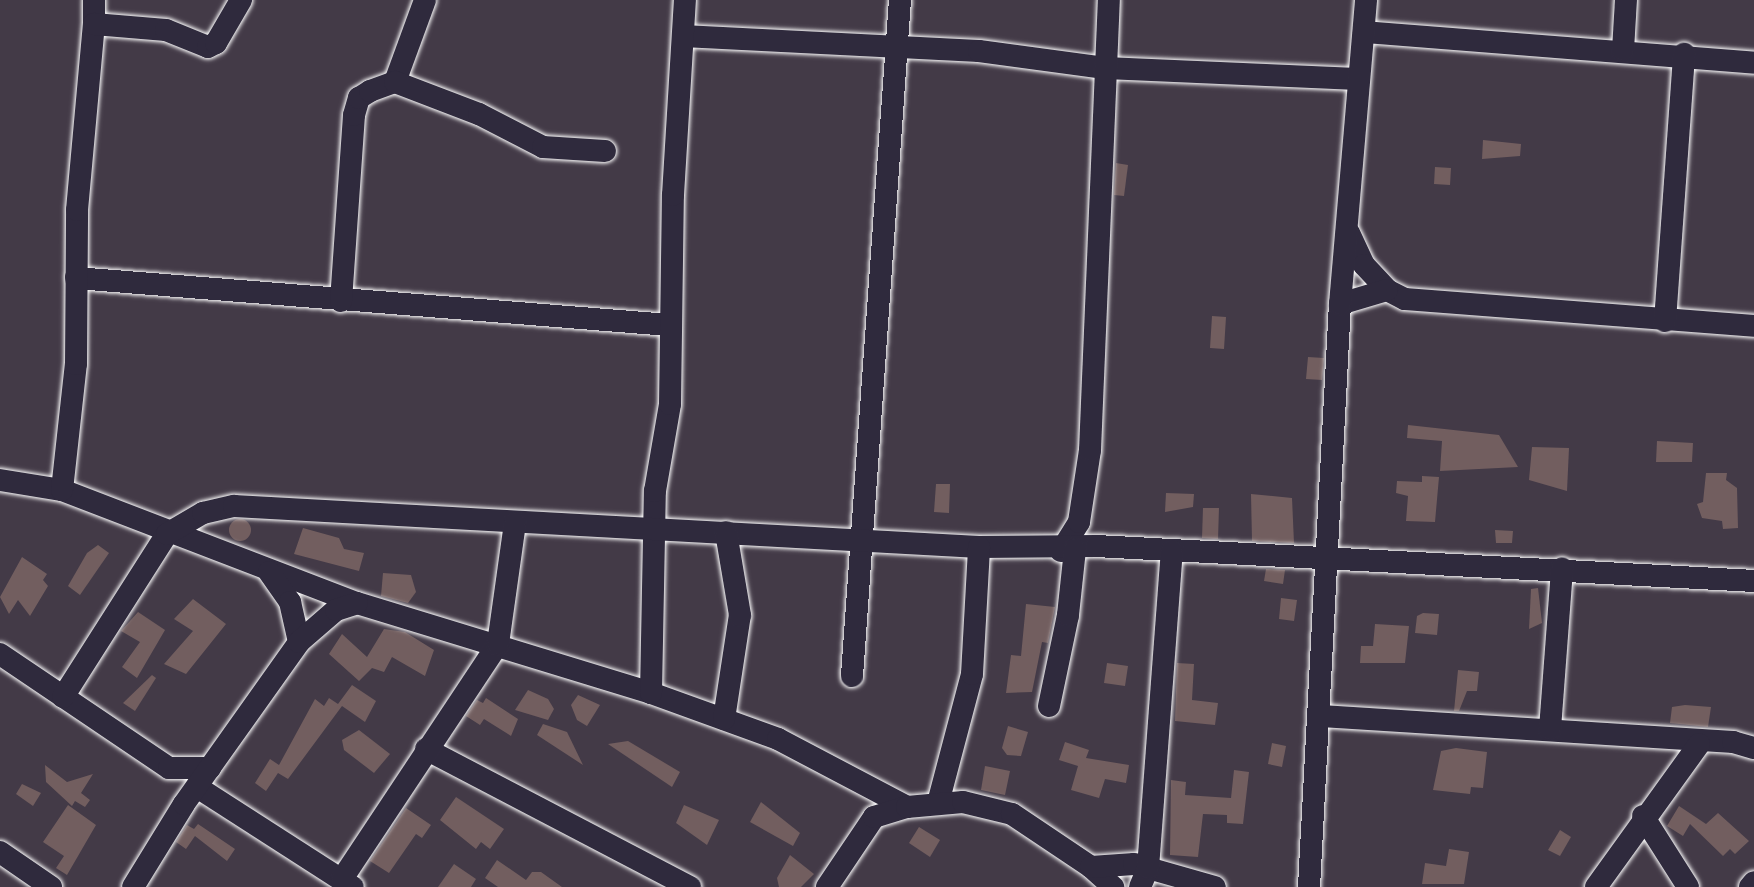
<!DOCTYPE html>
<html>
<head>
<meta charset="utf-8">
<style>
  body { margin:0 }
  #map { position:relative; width:1754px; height:887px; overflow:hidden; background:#433a47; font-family:Mali,sans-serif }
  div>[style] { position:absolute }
  .building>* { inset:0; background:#725e5f }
  .round { border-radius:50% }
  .roads { filter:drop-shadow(0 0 2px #fff) drop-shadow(0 0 2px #fff) }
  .minor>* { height:22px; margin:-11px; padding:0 11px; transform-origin:11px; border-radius:11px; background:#2f2a3d }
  span { translate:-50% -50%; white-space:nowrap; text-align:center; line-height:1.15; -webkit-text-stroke:5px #2f2a3d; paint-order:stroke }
</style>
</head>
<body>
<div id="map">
  <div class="building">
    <div style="clip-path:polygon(1483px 140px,1521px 144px,1520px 156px,1482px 159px)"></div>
    <div style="clip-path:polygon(1116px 163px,1128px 165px,1124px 196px,1114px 195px)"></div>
    <div style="clip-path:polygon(1435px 167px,1451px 168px,1450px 185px,1434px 184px)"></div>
    <div style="clip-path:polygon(1212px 316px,1226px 317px,1224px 349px,1210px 348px)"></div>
    <div style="clip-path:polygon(1308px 357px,1324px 358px,1322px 380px,1306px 379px)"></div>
    <div style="clip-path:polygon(1408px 425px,1499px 435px,1518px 467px,1440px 471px,1442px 441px,1407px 438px)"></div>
    <div style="clip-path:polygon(1657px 441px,1693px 443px,1692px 462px,1656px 462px)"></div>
    <div style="clip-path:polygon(1532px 447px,1569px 448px,1567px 491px,1529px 480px)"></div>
    <div style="clip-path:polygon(1706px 473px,1727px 473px,1726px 480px,1737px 488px,1738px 528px,1723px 529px,1722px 521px,1702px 518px,1697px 504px,1703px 502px)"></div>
    <div style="clip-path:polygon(1422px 476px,1439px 477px,1435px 522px,1406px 521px,1408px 496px,1396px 493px,1397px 481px,1422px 482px)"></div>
    <div style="clip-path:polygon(936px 484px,950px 484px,949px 513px,934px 512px)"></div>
    <div style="clip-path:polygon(1166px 493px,1194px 494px,1193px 507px,1165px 512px)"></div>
    <div style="clip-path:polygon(1251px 494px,1292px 498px,1294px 543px,1252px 541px)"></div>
    <div style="clip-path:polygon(1203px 508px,1219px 508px,1218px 539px,1202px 538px)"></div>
    <div class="round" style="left:229px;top:519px;width:22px;height:22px"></div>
    <div style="clip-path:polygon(303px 528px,339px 538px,344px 549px,364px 553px,359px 571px,294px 554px)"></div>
    <div style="clip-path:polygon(1495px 530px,1513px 531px,1512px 543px,1496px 543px)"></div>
    <div style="clip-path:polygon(98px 545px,109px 553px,80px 595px,68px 586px,87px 553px)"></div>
    <div style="clip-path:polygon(22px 557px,47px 574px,43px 580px,48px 586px,30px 616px,18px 600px,9px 614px,0 597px)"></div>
    <div style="clip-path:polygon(1266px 569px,1285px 570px,1283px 584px,1264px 581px)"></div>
    <div style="clip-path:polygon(383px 573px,411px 575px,416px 592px,408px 603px,381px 596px)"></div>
    <div style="clip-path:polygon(1538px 588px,1542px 623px,1529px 629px,1531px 589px)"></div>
    <div style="clip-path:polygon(1281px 598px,1297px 600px,1294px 621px,1279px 619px)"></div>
    <div style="clip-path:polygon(193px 599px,226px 624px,186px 674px,164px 664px,193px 631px,174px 619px)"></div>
    <div style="clip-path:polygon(1026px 604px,1055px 607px,1048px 643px,1042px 642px,1032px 692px,1006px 693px,1011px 655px,1021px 656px)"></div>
    <div style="clip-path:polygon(138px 612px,165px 630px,137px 678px,122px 667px,140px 642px,121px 631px)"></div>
    <div style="clip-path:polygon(1423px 613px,1439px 614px,1437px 635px,1415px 633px,1417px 616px)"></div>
    <div style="clip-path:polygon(1375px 624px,1409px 626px,1405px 663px,1360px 663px,1361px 646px,1373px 646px)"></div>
    <div style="clip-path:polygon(384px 629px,405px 632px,434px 650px,425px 676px,392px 657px,384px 672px,372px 668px,359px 681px,329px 654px,342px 634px,367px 657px)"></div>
    <div style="clip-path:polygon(1107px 663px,1128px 666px,1125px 686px,1104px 683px)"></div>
    <div style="clip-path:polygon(1177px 663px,1194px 664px,1192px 700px,1218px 703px,1215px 725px,1175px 721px)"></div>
    <div style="clip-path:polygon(1458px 670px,1479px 672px,1477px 691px,1467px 691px,1459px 711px,1454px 711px)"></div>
    <div style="clip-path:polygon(152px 675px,156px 678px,135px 711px,123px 703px)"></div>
    <div style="clip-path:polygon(352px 685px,376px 701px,365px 722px,342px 706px,288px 779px,278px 773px,266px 791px,255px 783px,270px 759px,279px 765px,315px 699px,324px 706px,329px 698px,338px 704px)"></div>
    <div style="clip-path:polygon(528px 690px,548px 699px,554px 709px,548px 720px,515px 710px)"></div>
    <div style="clip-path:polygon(578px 695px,600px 705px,587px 726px,577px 720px,571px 705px)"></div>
    <div style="clip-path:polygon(486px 698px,518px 719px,511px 736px,484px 719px,480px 725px,466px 716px,477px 700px,483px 703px)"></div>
    <div style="clip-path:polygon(1685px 705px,1711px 707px,1708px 727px,1670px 723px,1672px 707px)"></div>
    <div style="clip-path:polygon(543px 724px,567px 732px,583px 765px,537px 735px)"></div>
    <div style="clip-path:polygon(1008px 726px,1028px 732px,1021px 756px,1007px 755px,1002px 748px)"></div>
    <div style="clip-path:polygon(359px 730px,390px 754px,374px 773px,344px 750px,342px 740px)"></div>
    <div style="clip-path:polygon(628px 741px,680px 772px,672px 787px,608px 744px)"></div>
    <div style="clip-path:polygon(1065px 742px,1089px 750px,1086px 758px,1129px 765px,1126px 783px,1105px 779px,1099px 798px,1071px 790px,1078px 766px,1059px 760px)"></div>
    <div style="clip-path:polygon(1272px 743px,1286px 746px,1282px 767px,1268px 764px)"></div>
    <div style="clip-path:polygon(1456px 748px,1487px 752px,1483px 788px,1471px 787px,1470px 794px,1433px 790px,1441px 751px)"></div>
    <div style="clip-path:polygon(45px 765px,67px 782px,93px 774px,81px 793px,90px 800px,85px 807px,75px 801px,72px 806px,46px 782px)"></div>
    <div style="clip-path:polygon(985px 766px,1010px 771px,1005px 795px,981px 790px)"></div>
    <div style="clip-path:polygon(1234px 770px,1249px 772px,1243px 824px,1227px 823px,1227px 815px,1203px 814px,1198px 857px,1170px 855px,1171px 780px,1186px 782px,1185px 795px,1231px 798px)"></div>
    <div style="clip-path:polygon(22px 784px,41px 793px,33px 806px,16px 794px)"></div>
    <div style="clip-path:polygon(456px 797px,504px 829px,490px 849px,481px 842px,476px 849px,440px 820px)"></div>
    <div style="clip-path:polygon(761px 802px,800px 833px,793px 846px,750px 822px)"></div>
    <div style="clip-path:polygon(68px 805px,96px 825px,67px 875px,56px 868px,64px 856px,43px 842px)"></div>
    <div style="clip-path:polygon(684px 805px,719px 820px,707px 845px,676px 823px)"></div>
    <div style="clip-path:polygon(1679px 806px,1706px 824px,1718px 813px,1749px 841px,1735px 854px,1730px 849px,1723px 856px,1690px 824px,1683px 836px,1667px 826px)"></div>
    <div style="clip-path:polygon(406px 808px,431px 825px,422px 838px,416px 834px,389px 873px,370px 861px)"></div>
    <div style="clip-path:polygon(198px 824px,235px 849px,227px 861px,195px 836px,186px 849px,176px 842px,187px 825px,194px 829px)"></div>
    <div style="clip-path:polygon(919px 827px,940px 840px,930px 857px,909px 843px)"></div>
    <div style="clip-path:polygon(1560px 830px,1571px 837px,1560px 856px,1548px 850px)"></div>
    <div style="clip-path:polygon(1449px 849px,1469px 852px,1464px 884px,1422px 884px,1425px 863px,1446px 866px)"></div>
    <div style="clip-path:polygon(790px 855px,814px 874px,801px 887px,779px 887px,777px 878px)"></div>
    <div style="clip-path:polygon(497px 860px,526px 880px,532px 872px,541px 872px,562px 887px,498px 887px,485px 878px)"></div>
    <div style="clip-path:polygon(454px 864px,476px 879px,471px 887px,438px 887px)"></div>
  </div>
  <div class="roads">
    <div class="minor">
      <div style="left:94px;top:24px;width:24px;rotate:-90deg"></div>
      <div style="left:1364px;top:32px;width:391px;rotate:4.5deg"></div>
      <div style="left:683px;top:36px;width:296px;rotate:2.9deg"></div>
      <div style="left:979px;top:51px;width:127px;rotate:7.7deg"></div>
      <div style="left:1105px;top:68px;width:253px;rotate:2.5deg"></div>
      <div style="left:1623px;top:50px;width:50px;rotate:-86.6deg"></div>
      <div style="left:395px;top:82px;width:87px;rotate:-69.9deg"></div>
      <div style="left:1349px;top:233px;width:35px;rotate:65deg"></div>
      <div style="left:1364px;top:265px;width:34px;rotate:47deg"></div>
      <div style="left:1387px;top:290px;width:20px;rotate:27deg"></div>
      <div style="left:1405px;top:299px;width:350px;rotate:4.4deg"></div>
      <div style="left:76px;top:278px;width:595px;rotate:4.53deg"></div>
      <div style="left:341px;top:301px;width:186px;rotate:-86deg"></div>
      <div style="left:354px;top:115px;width:18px;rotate:-74deg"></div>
      <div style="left:359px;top:98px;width:13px;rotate:-32deg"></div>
      <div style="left:370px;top:91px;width:27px;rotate:-20deg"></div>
      <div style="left:395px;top:82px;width:90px;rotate:20.9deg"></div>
      <div style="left:479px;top:114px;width:72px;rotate:27.3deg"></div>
      <div style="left:543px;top:147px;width:62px;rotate:3.7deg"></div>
      <div style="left:1340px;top:304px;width:49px;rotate:-16.6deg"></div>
      <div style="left:1665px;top:321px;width:268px;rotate:-85.9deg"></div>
      <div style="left:0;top:480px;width:63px;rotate:9.2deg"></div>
      <div style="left:62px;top:490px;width:316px;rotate:21deg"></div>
      <div style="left:357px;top:603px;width:307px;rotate:17deg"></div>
      <div style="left:651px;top:693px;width:135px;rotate:19.9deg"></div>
      <div style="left:778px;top:739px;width:146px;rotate:27.8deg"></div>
      <div style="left:62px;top:490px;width:127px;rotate:-83.7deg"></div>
      <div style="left:76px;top:364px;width:154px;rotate:-89.6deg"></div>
      <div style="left:77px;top:210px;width:187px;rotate:-84.8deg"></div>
      <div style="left:94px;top:24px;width:72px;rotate:4.8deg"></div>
      <div style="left:166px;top:30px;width:45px;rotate:22deg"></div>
      <div style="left:208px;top:47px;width:9px;rotate:-27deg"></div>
      <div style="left:216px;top:43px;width:50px;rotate:-59.8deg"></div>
      <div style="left:1061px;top:551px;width:34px;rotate:-58deg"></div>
      <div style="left:1079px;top:522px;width:73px;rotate:-81.3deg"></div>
      <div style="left:1090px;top:450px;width:450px;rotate:-87.6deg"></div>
      <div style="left:269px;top:572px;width:37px;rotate:55deg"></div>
      <div style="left:290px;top:602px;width:41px;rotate:77.3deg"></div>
      <div style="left:0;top:654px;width:204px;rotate:34deg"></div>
      <div style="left:169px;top:768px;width:41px"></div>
      <div style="left:852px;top:676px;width:678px;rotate:-85.94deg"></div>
      <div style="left:651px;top:693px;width:202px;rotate:-88.9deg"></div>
      <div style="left:655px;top:491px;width:88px;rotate:-80.2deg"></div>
      <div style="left:670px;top:404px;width:209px;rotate:-89.2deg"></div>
      <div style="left:673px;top:195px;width:195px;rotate:-86.5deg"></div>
      <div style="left:63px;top:697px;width:193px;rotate:-57.5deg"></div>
      <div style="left:167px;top:534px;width:42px;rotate:-30.3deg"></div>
      <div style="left:203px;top:513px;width:32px;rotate:-13deg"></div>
      <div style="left:234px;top:506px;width:746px;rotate:3.15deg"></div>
      <div style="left:979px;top:547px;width:117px;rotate:-0.5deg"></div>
      <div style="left:1096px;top:546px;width:659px;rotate:3.04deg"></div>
      <div style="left:1049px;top:706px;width:93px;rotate:-78.2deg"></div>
      <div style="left:1068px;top:615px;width:66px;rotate:-83.9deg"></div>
      <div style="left:1321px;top:716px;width:413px;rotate:3.6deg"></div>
      <div style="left:1733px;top:742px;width:22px;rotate:16deg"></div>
      <div style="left:724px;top:719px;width:105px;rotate:-81.3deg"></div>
      <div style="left:740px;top:615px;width:84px;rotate:-99.6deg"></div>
      <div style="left:1550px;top:729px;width:161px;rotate:-85.7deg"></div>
      <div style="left:426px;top:749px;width:298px;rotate:27.6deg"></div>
      <div style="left:197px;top:787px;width:185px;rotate:32.7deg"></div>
      <div style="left:938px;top:803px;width:133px;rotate:-75.2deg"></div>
      <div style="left:972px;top:674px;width:127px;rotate:-86.8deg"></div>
      <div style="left:1643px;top:816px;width:84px;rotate:57.6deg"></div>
      <div style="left:0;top:852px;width:62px;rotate:34.5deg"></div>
      <div style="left:1091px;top:867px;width:30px;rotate:42deg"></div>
      <div style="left:342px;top:879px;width:282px;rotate:-56.4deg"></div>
      <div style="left:498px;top:644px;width:122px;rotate:-82deg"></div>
      <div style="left:133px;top:887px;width:97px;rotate:-58.4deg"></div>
      <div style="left:184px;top:804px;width:199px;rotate:-54.6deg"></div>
      <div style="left:299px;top:642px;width:49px;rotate:-40.9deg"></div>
      <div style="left:336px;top:610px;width:22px;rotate:-18deg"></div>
      <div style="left:827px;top:887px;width:84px;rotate:-56.1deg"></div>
      <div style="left:874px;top:817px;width:34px;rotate:-17deg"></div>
      <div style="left:907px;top:807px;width:56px;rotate:-5.1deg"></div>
      <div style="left:963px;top:802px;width:50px;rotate:13.8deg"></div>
      <div style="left:1012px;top:814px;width:95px;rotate:33.9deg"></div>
      <div style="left:1091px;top:867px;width:43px;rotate:-4deg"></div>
      <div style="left:1134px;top:864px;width:84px;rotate:15.9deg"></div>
      <div style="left:1140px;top:887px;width:21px;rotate:-67deg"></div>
      <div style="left:1148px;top:868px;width:318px;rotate:-85.7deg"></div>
      <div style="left:1309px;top:887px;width:584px;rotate:-86.96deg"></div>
      <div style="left:1340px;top:304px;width:305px;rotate:-85.1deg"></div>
      <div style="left:1596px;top:887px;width:176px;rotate:-54.2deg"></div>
      <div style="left:1750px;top:887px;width:6px;rotate:-51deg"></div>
    </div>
  </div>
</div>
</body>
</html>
